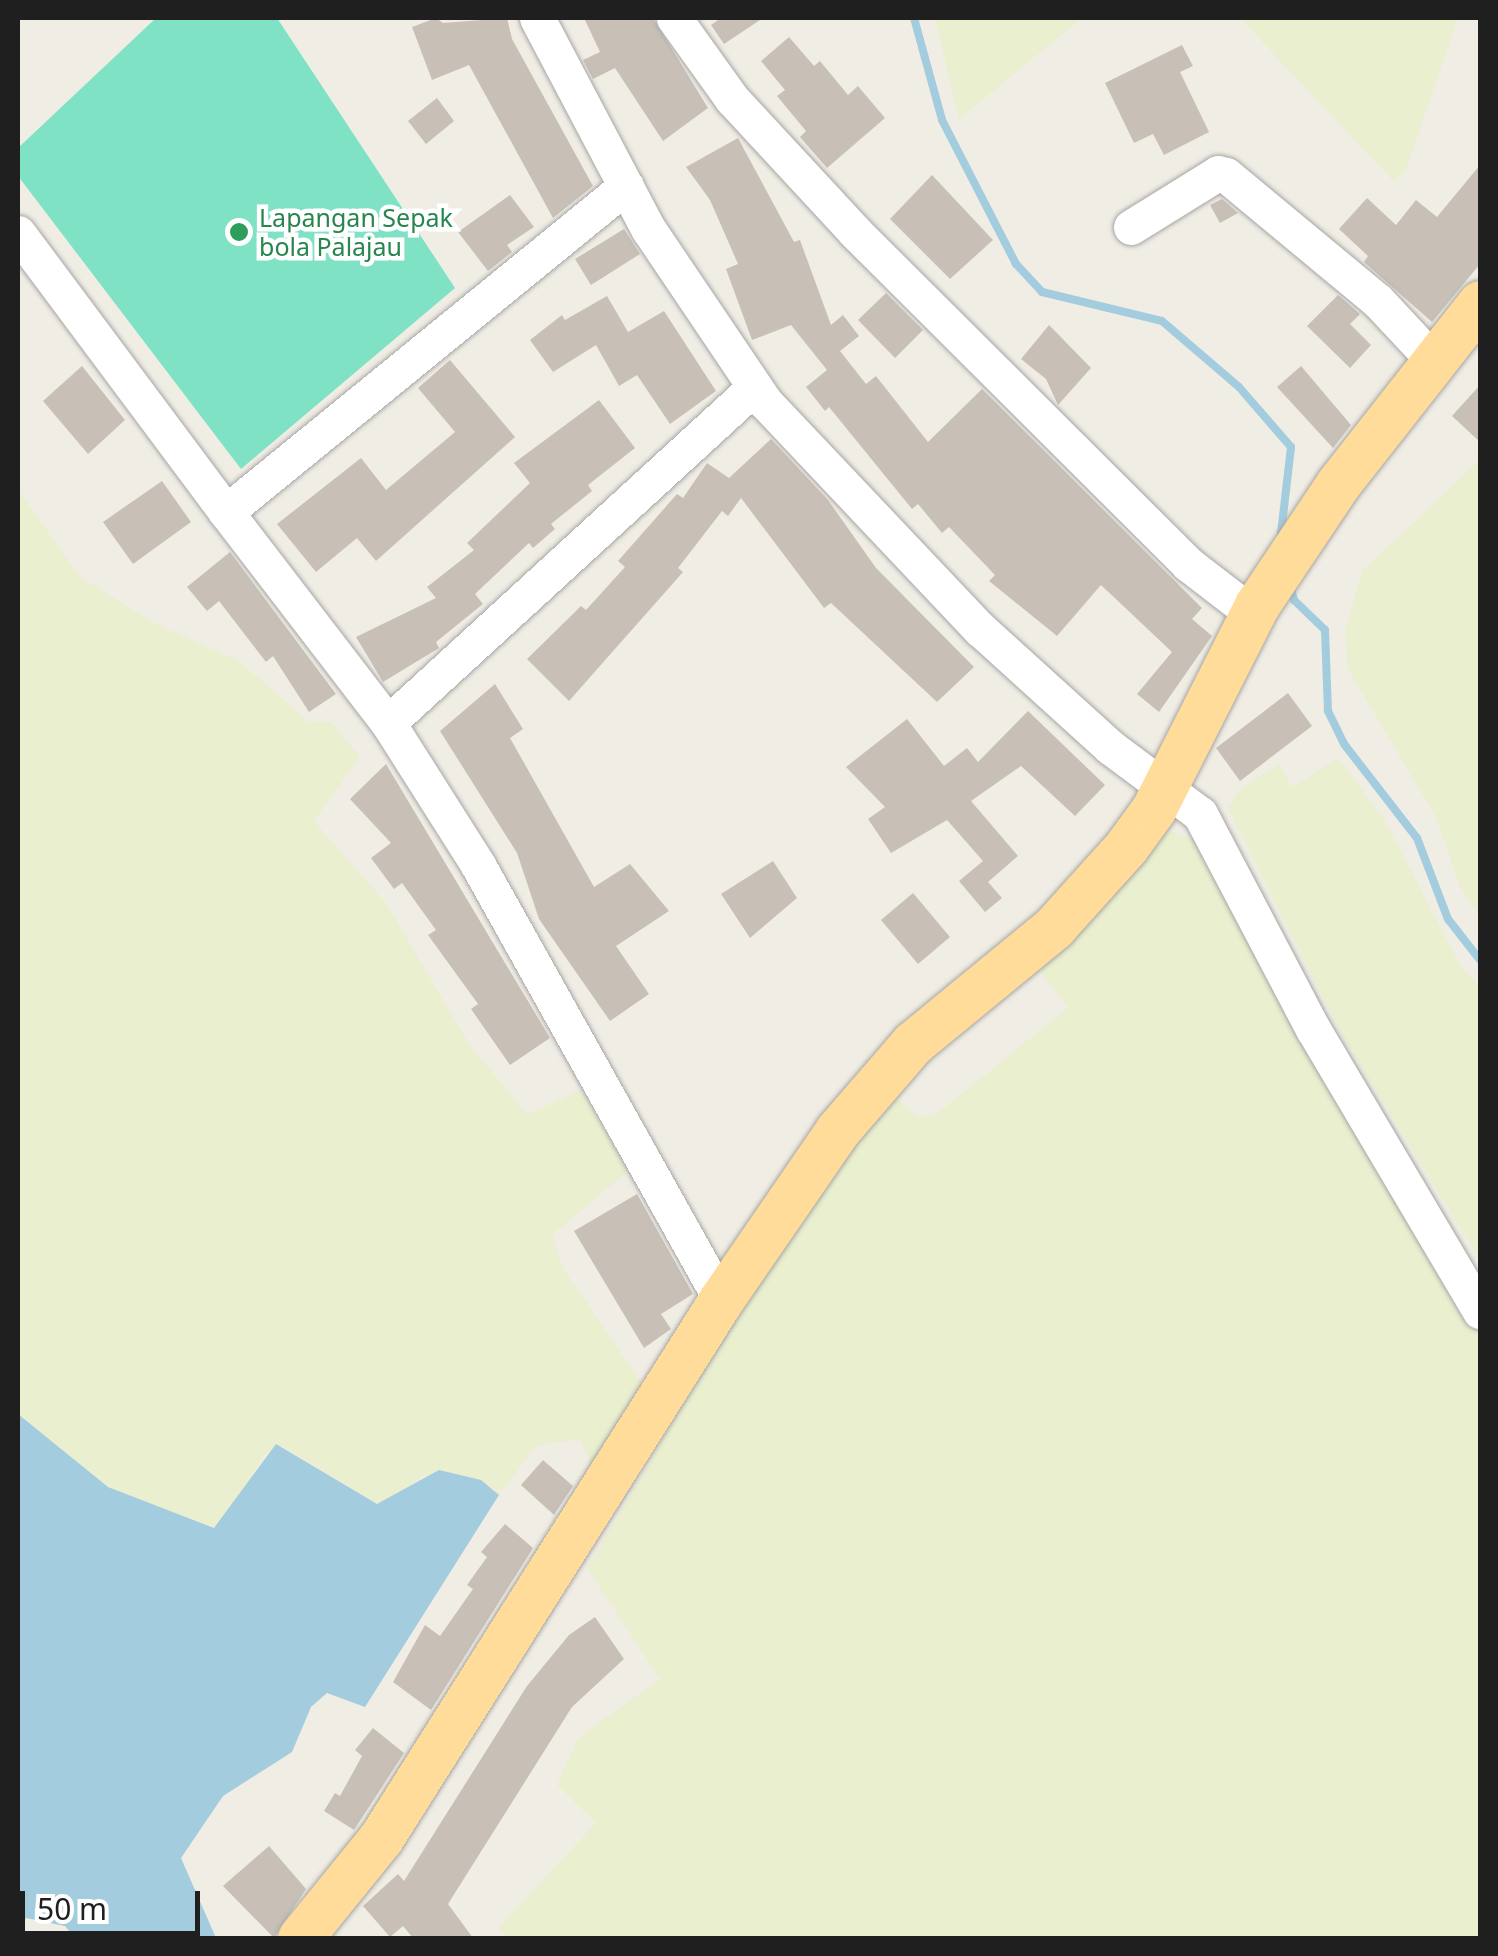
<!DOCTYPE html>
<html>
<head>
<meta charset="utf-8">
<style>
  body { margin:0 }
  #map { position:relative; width:1498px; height:1956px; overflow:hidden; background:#f0ede4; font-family:"Noto Sans",sans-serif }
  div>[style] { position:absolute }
  .farmland>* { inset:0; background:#eaefcf }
  .pitch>* { inset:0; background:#7fe2c4 }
  .water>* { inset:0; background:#a3ccdf }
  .stream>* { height:8px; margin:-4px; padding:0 4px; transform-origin:4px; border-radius:4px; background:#a3ccdf }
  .building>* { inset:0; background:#c8c0b7 }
  .roads { filter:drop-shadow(0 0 2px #a6a6a6) drop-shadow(0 0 2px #a6a6a6) }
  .minor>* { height:35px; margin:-17.5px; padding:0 17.5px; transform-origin:17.5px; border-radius:17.5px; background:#fff }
  .major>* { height:45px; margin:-22.5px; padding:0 22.5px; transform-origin:22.5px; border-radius:22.5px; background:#ffdc9a }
  .dots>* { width:28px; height:28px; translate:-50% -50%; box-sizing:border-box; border:5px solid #fff; border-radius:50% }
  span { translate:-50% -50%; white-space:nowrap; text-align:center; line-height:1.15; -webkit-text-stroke:9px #fff; paint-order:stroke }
  .leisure-label { font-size:25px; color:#27864d }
  .left { translate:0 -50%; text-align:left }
  .frame { position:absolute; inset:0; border:20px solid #1f1f1f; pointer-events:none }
  .scale { position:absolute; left:20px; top:1891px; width:180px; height:45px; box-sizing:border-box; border:5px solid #1f1f1f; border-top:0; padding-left:12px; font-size:30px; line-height:35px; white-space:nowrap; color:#1f1f1f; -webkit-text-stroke:8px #fff; paint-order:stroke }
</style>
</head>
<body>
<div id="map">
  <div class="farmland">
    <div style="clip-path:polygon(935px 18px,1082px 18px,959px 119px)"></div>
    <div style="clip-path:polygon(1240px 18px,1458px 18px,1406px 170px,1393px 181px)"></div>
    <div style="clip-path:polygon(1480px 460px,1480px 916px,1460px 887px,1437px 819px,1348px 669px,1345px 632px,1362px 571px)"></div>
    <div style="clip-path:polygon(18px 490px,80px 577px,154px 623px,239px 661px,309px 722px,331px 722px,360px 757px,314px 821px,385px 902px,471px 1047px,527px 1114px,581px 1091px,631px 1169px,552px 1235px,563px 1268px,651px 1397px,600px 1481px,579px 1439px,536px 1446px,499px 1495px,491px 1487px,422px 1476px,394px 1500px,377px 1504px,282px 1446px,263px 1455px,240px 1500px,215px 1528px,108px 1487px,18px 1414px)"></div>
    <div style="clip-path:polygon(1338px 758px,1384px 819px,1461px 967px,1480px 986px,1480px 1260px,1340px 1031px,1228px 809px,1239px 790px,1279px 764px,1292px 787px)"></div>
    <div style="clip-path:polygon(1163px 829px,1212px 846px,1480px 1319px,1480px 1938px,508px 1938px,498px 1928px,596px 1823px,557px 1785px,578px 1738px,660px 1679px,587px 1568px,736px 1317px,892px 1093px,917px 1117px,935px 1115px,1068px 1008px,1036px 965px)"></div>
  </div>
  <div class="pitch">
    <div style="clip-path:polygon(156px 18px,277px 18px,455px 288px,241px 469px,18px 176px,18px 148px)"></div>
  </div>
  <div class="water">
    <div style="clip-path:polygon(18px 1414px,108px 1487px,214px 1528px,276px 1444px,377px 1504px,439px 1470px,481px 1480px,499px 1495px,365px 1707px,327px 1693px,311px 1707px,292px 1752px,223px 1796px,181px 1858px,216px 1938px,75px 1938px,65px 1926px,26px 1918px,18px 1929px)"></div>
  </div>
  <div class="stream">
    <div style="left:914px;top:18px;width:106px;rotate:74.6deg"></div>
    <div style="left:942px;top:120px;width:162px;rotate:62.8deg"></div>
    <div style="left:1016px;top:264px;width:38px;rotate:47deg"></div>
    <div style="left:1042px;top:292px;width:123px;rotate:13.6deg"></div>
    <div style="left:1162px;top:321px;width:101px;rotate:40.6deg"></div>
    <div style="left:1239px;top:387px;width:79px;rotate:49.1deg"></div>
    <div style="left:1291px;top:447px;width:96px;rotate:96.6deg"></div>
    <div style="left:1290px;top:585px;width:16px;rotate:75deg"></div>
    <div style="left:1294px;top:600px;width:43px;rotate:44.1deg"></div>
    <div style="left:1325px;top:630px;width:81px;rotate:87.9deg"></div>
    <div style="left:1328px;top:711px;width:37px;rotate:64deg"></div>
    <div style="left:1344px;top:744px;width:119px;rotate:52.2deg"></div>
    <div style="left:1417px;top:838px;width:87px;rotate:69.1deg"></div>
    <div style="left:1448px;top:919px;width:52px;rotate:52deg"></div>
  </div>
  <div class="building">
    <div style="clip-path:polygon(436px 18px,443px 23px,507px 18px,512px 39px,593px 186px,553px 218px,469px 65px,432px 80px,412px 27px)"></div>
    <div style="clip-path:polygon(584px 18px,653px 18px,708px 108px,663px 141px,615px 68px,593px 79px,583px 60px,600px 52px)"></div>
    <div style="clip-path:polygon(721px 18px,763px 18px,724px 44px,711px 25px)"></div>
    <div style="clip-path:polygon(789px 37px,814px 66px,820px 61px,848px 95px,858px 86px,885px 118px,827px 168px,800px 137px,806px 131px,777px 96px,785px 90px,761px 61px)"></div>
    <div style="clip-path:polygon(1182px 45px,1193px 66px,1180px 72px,1209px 132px,1164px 155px,1153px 134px,1134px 143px,1105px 83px)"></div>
    <div style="clip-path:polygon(437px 98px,454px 121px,426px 144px,408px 121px)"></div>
    <div style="clip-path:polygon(738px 138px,794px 242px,800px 240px,831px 325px,843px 315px,859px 336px,840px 351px,866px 384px,876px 376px,928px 442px,982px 389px,1202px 608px,1192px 619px,1212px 636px,1159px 712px,1137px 694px,1172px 652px,1101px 585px,1057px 636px,989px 581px,995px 575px,949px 527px,942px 533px,918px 504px,912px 509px,829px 407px,825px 411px,806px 387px,827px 370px,791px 325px,752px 340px,726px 269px,738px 264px,710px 200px,686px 167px)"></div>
    <div style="clip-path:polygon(1480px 165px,1480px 264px,1432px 322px,1364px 262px,1368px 256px,1339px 229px,1367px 198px,1396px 225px,1416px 200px,1437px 217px)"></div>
    <div style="clip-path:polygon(932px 175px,993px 240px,950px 279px,890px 219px)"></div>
    <div style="clip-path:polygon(510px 195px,534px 227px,507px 245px,512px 252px,488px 271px,458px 232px)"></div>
    <div style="clip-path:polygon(1222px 199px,1238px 213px,1220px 223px,1210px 205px)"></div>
    <div style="clip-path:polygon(624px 229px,640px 254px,591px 285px,575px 259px)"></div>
    <div style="clip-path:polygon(886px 293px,923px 330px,895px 358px,858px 320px)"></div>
    <div style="clip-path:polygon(1338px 295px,1360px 314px,1350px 324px,1371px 345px,1350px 368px,1307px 326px)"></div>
    <div style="clip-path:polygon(607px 296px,628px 332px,664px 311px,716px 391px,670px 424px,637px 375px,619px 386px,596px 345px,553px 372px,530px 340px,562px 315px,565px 320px)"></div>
    <div style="clip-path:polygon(1049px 325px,1091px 368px,1058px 405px,1046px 379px,1021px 359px)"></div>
    <div style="clip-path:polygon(450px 360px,515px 437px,376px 561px,357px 538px,316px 572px,277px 524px,361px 458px,386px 490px,455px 432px,418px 388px)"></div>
    <div style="clip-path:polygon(82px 366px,125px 420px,88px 454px,43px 401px)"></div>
    <div style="clip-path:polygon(1301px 366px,1351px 425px,1333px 448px,1277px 387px)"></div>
    <div style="clip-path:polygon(1480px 385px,1480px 442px,1452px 416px)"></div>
    <div style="clip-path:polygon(599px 400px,635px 448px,588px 485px,592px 491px,551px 524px,555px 529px,533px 548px,529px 543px,475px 594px,483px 604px,436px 642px,439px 648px,383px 682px,356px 637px,436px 598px,427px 587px,474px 550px,467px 543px,530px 483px,514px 463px)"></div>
    <div style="clip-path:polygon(771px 439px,828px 500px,876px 568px,974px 667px,937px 702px,831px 603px,824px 608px,741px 498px,728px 516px,722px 511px,678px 568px,683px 572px,569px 701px,527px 659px,581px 606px,586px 610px,625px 567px,618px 561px,677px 494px,683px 498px,707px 463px,729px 478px)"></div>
    <div style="clip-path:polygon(162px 481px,191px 522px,133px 564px,103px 522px)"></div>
    <div style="clip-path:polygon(230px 552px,336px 694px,309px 712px,273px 656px,266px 662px,219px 601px,207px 611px,187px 587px)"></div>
    <div style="clip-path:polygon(495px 684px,523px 729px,510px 738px,594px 887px,630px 864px,669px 911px,616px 946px,649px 994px,610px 1021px,539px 919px,517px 853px,440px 731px)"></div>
    <div style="clip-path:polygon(1288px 693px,1312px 726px,1240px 781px,1216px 748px)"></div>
    <div style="clip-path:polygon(1028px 711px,1105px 785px,1075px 816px,1021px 766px,971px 801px,1018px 856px,988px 882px,1002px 898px,985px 912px,959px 881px,983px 861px,947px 820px,891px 853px,868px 819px,885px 807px,846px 767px,907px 719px,944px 766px,967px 748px,978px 762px)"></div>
    <div style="clip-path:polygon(386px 764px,550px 1038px,510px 1065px,471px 1009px,478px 1004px,428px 935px,436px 930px,402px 883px,394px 889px,371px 858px,391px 843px,350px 799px)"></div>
    <div style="clip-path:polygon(773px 861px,797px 898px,750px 938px,721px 894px)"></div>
    <div style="clip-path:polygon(913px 893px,950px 937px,918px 964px,881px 920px)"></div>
    <div style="clip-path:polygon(637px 1194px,693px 1294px,661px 1314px,671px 1329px,644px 1348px,574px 1231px)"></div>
    <div style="clip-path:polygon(543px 1460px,573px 1486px,554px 1515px,521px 1485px)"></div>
    <div style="clip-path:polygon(505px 1524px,533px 1548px,431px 1710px,393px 1682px,425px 1625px,440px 1636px,473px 1589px,467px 1585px,487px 1557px,481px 1552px)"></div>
    <div style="clip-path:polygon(595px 1617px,624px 1659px,572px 1707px,448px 1904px,473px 1938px,413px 1938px,403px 1926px,390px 1937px,363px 1906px,398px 1874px,404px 1881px,527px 1686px,569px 1635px)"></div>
    <div style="clip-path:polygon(373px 1728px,404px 1753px,354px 1830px,324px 1811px,335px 1793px,340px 1796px,362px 1756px,355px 1750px)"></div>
    <div style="clip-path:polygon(269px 1846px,306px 1889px,274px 1938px,223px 1886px)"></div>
  </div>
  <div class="roads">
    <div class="minor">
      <div style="left:537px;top:18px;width:240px;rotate:62.2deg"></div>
      <div style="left:649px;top:230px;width:207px;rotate:56deg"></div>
      <div style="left:765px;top:402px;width:313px;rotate:46.6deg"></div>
      <div style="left:980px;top:629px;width:176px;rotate:42.2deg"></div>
      <div style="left:1110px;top:747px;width:112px;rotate:36.7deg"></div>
      <div style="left:1200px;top:814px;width:243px;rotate:62.3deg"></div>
      <div style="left:1313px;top:1029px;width:328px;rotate:59.4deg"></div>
      <div style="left:674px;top:18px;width:100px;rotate:54.4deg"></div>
      <div style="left:732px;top:99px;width:181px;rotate:47.2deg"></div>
      <div style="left:855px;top:232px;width:470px;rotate:44.9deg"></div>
      <div style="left:1188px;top:564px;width:82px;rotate:37.6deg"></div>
      <div style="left:626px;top:186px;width:516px;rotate:140.82deg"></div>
      <div style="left:226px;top:512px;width:266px;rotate:52.5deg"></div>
      <div style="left:388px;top:723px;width:168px;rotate:57.6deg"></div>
      <div style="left:478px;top:865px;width:498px;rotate:60.8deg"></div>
      <div style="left:1131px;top:227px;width:102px;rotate:-31.8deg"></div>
      <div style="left:1218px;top:173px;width:8px;rotate:14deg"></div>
      <div style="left:1226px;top:175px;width:197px;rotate:39.7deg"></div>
      <div style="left:1378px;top:301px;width:79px;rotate:47deg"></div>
      <div style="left:18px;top:233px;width:348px;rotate:53.3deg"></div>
      <div style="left:388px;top:723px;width:495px;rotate:-42.5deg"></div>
    </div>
    <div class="major">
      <div style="left:300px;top:1938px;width:129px;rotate:-51deg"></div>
      <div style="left:381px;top:1838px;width:636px;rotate:-57.71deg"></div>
      <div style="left:721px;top:1300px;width:205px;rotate:-55.5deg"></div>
      <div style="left:837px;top:1131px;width:116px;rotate:-49.2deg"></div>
      <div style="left:913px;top:1043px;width:183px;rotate:-39.4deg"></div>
      <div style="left:1054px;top:927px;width:108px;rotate:-48deg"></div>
      <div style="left:1126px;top:847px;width:46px;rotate:-53.9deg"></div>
      <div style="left:1153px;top:810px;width:230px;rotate:-63.1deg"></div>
      <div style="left:1257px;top:605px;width:146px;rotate:-56.2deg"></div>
      <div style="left:1338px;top:484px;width:230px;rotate:-51.9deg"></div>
    </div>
  </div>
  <div class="dots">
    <div style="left:239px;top:232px;background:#2e9e5b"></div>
  </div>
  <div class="leisure-label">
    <span class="left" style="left:259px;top:232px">Lapangan Sepak<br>bola Palajau</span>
  </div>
  <div class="frame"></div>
  <div class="scale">50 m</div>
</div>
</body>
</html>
